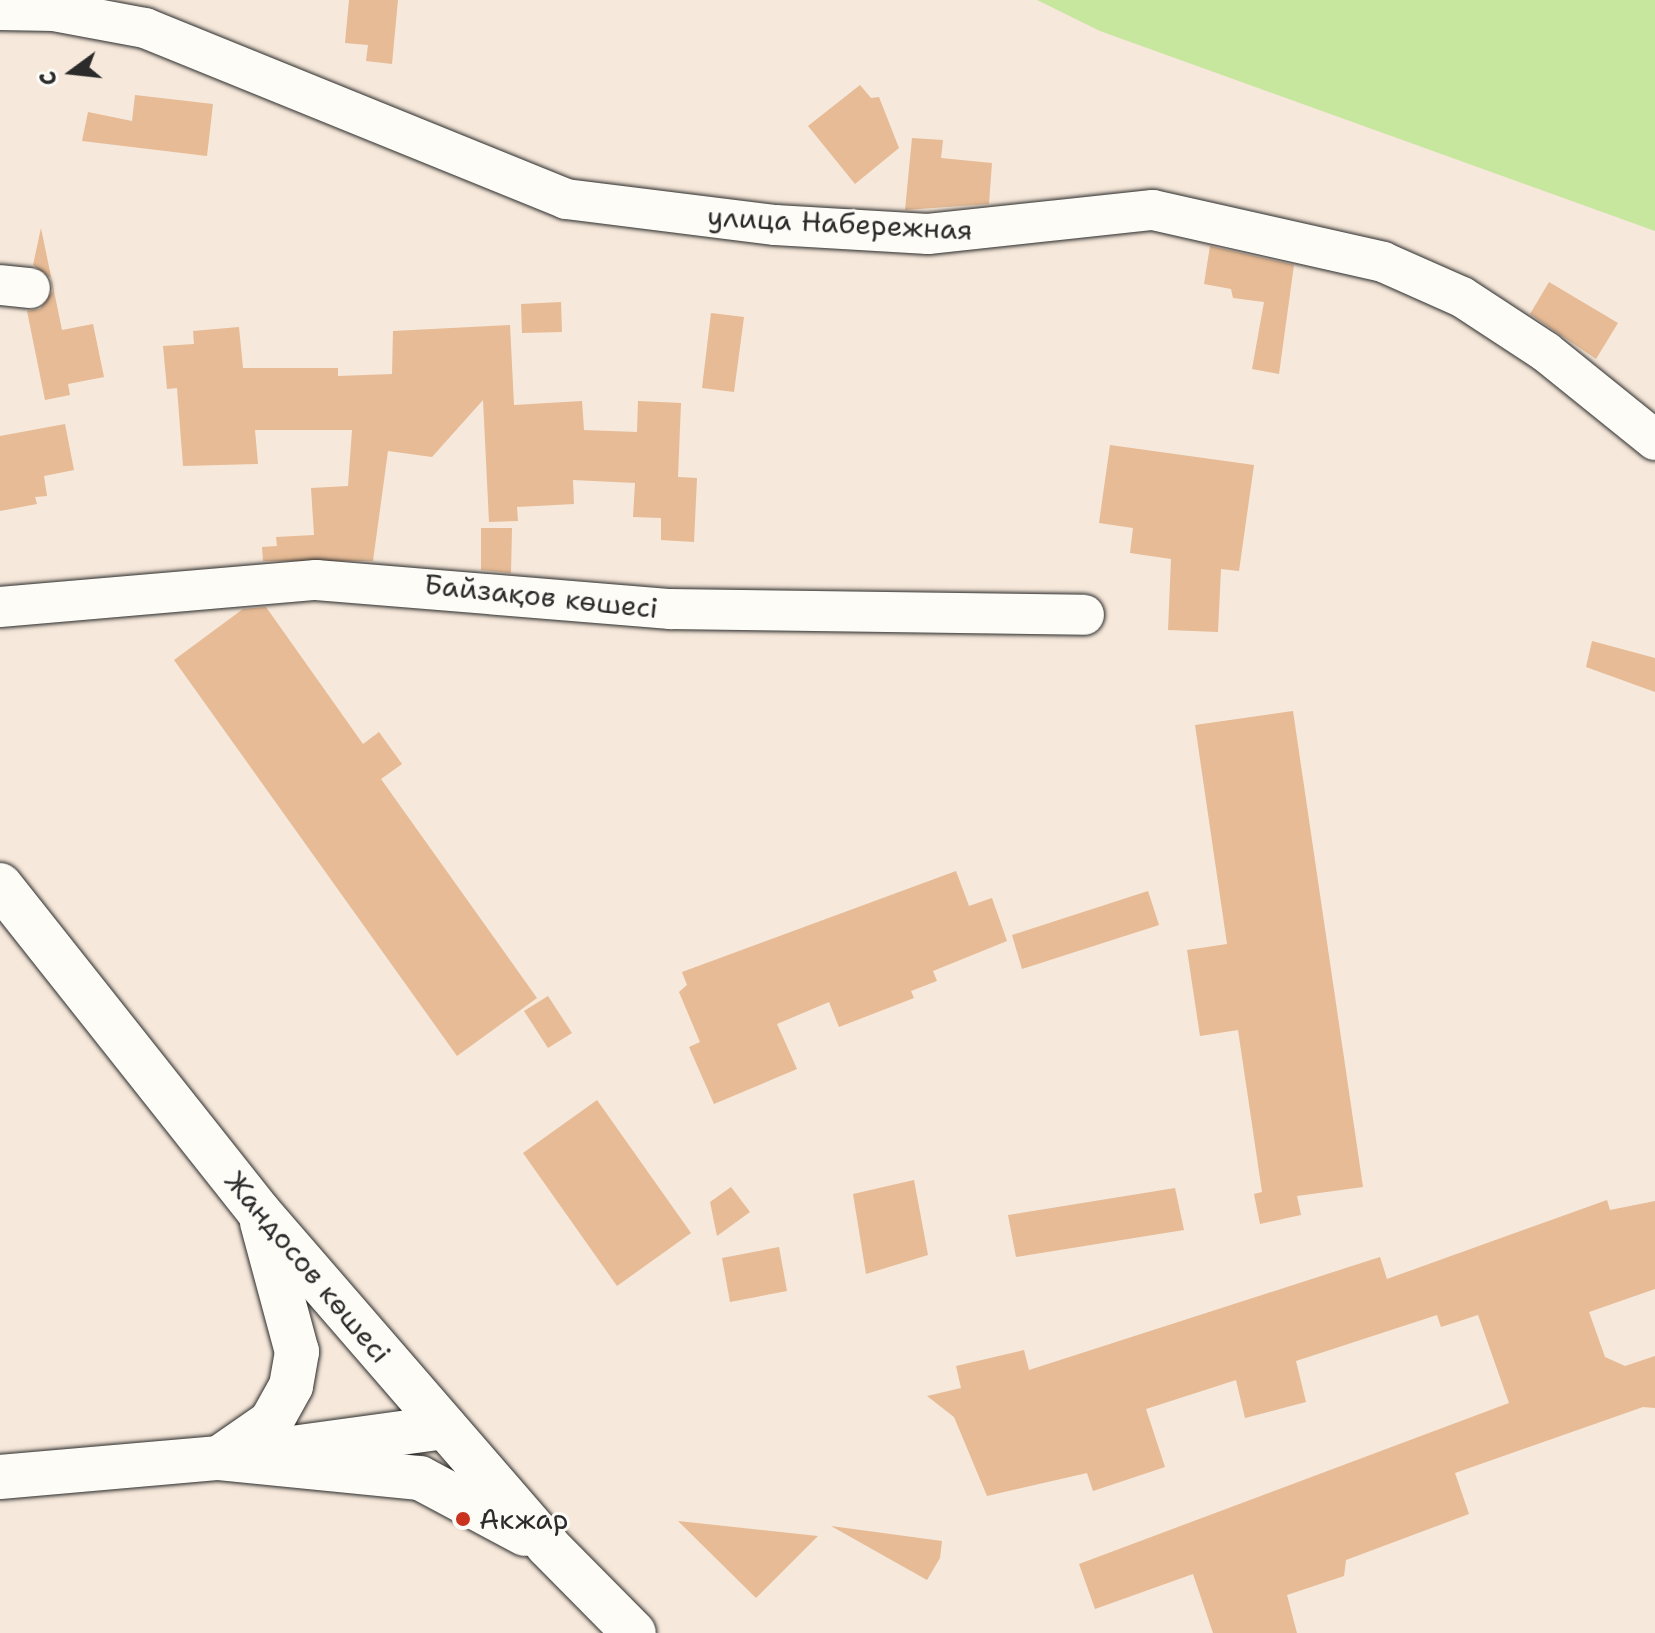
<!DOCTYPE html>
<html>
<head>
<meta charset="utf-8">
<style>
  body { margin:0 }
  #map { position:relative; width:1655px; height:1633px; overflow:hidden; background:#f6e8da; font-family:"Shantell Sans",sans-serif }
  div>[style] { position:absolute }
  .green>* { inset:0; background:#c7e69e }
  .building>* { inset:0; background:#e6bb96 }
  .roads { filter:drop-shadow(0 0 2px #2b2b2b) drop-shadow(0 0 2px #2b2b2b) }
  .street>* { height:40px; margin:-20px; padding:0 20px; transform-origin:20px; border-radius:20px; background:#fdfcf7 }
  .secondary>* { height:44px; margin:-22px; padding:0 22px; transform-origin:22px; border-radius:22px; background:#fdfcf7 }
  .primary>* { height:44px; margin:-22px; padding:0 22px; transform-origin:22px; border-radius:22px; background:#fdfcf7 }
  .dots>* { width:22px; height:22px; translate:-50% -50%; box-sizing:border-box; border:4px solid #fdfcf7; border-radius:50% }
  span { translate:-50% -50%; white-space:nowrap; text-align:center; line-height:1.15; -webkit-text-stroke:6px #fdfcf7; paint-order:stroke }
  .street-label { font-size:28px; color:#2b2b2b }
  .poi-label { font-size:28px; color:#2b2b2b }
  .left { translate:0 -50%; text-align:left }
  .north { position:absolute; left:32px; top:32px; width:80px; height:80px; -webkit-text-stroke:6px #fdfcf7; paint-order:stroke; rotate:255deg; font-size:22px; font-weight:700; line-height:32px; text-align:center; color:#2b2b2b }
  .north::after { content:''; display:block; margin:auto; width:28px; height:36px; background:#2b2b2b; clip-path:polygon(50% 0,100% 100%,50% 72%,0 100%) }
</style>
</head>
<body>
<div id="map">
  <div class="green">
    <div style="clip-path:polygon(1037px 0,1655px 0,1655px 231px,1100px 31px)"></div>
  </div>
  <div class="building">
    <div style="clip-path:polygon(349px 0,398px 0,392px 64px,366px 61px,368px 45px,345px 43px)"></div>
    <div style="clip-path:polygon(860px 85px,871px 98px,879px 97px,899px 148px,855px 184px,808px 126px)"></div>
    <div style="clip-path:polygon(135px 95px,213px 104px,207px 156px,82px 141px,88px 112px,132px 121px)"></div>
    <div style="clip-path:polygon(912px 138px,943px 140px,941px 158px,992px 163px,989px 204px,905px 210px)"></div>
    <div style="clip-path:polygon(41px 228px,62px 330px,93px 324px,104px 377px,68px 384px,70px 395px,45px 400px,27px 311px,40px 309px,53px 291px,51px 278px,33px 265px)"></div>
    <div style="clip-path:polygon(1210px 246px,1294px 265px,1279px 374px,1252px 369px,1264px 302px,1233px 298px,1231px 289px,1204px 284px)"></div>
    <div style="clip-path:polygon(1549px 282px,1618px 323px,1596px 359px,1530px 314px)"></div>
    <div style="clip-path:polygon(561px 302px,562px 332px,522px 333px,521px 304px)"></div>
    <div style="clip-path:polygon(711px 313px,744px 317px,734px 392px,702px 388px)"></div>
    <div style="clip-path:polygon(510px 325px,514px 405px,582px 401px,584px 430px,637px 432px,638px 401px,681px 403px,678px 477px,697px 478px,694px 542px,661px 540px,661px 518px,633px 517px,635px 483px,573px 480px,574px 504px,517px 507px,518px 521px,489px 522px,483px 400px,432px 457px,388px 451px,373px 561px,263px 561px,262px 547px,277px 546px,276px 537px,314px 535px,311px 488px,348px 486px,352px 430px,255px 430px,258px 464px,183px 466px,177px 388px,167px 389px,163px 346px,194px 344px,193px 331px,239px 327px,243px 368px,338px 368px,338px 376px,392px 374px,393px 331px)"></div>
    <div style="clip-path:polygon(65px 424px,74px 470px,44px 476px,47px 496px,35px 497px,37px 504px,0 511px,0 436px)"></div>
    <div style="clip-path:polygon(1110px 445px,1254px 465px,1239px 571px,1221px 569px,1218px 632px,1168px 630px,1171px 559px,1130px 553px,1133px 528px,1099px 523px)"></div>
    <div style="clip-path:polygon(481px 528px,512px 528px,511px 573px,481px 570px)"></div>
    <div style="clip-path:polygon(266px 607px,363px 744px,379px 732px,402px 764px,381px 779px,537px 998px,457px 1056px,174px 660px,243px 609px)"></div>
    <div style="clip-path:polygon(1592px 641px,1655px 658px,1655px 692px,1586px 667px)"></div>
    <div style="clip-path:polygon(1293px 711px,1363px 1187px,1297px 1196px,1301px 1215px,1260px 1224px,1254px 1194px,1262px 1192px,1238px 1030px,1200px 1036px,1187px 950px,1227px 944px,1195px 725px)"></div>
    <div style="clip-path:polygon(956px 871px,969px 906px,992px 898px,1007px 941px,933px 971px,937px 981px,911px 991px,914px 998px,839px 1027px,829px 1002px,777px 1024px,797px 1069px,714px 1104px,689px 1047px,700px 1042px,679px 992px,687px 985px,682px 972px)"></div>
    <div style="clip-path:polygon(1148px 891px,1159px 925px,1022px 969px,1012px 935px)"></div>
    <div style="clip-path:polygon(548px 996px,572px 1033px,548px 1048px,524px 1011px)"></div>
    <div style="clip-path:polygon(597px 1100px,691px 1233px,617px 1286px,523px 1153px)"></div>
    <div style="clip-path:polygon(914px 1180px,928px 1255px,866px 1274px,853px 1194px)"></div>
    <div style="clip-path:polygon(731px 1187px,750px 1212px,717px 1236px,710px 1202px)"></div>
    <div style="clip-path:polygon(1175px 1188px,1184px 1230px,1016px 1257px,1008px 1215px)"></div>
    <div style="clip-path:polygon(1607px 1200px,1610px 1210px,1655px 1201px,1655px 1289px,1589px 1312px,1605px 1357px,1625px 1366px,1655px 1356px,1655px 1408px,1643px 1407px,1455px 1473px,1469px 1514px,1346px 1560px,1344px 1576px,1287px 1595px,1297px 1633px,1213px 1633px,1193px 1574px,1095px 1609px,1079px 1564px,1509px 1403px,1478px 1315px,1441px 1327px,1437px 1315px,1296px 1361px,1306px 1402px,1245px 1418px,1236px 1380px,1146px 1409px,1165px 1467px,1093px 1491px,1087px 1473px,987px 1496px,954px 1417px,927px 1396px,961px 1388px,956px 1366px,1024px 1350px,1029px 1370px,1380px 1257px,1387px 1279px)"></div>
    <div style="clip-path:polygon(779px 1247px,787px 1291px,730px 1302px,722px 1258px)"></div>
    <div style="clip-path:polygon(678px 1521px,818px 1536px,756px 1598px)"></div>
    <div style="clip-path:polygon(831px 1526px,942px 1541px,940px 1558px,927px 1580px)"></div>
  </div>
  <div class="roads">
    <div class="street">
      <div style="left:0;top:10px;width:54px;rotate:1.1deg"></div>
      <div style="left:54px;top:11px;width:93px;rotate:10.6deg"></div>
      <div style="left:145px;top:28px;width:454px;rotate:22.1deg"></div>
      <div style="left:566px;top:199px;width:211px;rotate:7.1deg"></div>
      <div style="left:775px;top:225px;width:153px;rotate:3.4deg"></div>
      <div style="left:928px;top:234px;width:226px;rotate:-6.1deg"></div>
      <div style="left:1153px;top:210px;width:236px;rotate:12.7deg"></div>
      <div style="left:1383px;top:262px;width:86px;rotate:23.9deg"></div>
      <div style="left:1462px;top:297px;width:100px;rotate:33.2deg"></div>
      <div style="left:1546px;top:352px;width:140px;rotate:38.9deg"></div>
      <div style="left:0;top:285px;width:30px;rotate:6deg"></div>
      <div style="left:0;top:607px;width:317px;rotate:-4.9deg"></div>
      <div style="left:316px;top:580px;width:356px;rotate:4.7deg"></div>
      <div style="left:671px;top:609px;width:413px;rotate:0.8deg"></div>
    </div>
    <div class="secondary">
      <div style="left:0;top:1477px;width:220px;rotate:-5deg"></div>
      <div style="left:219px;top:1458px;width:228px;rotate:-7.8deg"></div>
    </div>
    <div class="primary">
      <div style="left:0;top:885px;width:417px;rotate:51.6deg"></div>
      <div style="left:259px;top:1212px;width:442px;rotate:49.1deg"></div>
      <div style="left:548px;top:1546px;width:122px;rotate:45.3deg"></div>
      <div style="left:219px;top:1458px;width:202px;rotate:5.7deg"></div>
      <div style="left:420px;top:1478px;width:119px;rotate:28.1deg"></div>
      <div style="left:219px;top:1458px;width:63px;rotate:-34.7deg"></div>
      <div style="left:271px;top:1422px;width:41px;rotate:-60.9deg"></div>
      <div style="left:291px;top:1386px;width:35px;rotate:-80deg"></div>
      <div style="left:297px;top:1352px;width:135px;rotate:-105.1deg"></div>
    </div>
  </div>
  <div class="dots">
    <div style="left:463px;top:1519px;background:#c8321e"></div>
  </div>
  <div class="street-label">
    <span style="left:840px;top:223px;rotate:3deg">улица Набережная</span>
    <span style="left:541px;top:596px;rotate:6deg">Байзақов көшесі</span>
    <span style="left:308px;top:1267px;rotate:50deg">Жандосов көшесі</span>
  </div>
  <div class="poi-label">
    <span class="left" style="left:479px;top:1519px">Акжар</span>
  </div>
  <div class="north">С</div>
</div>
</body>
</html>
